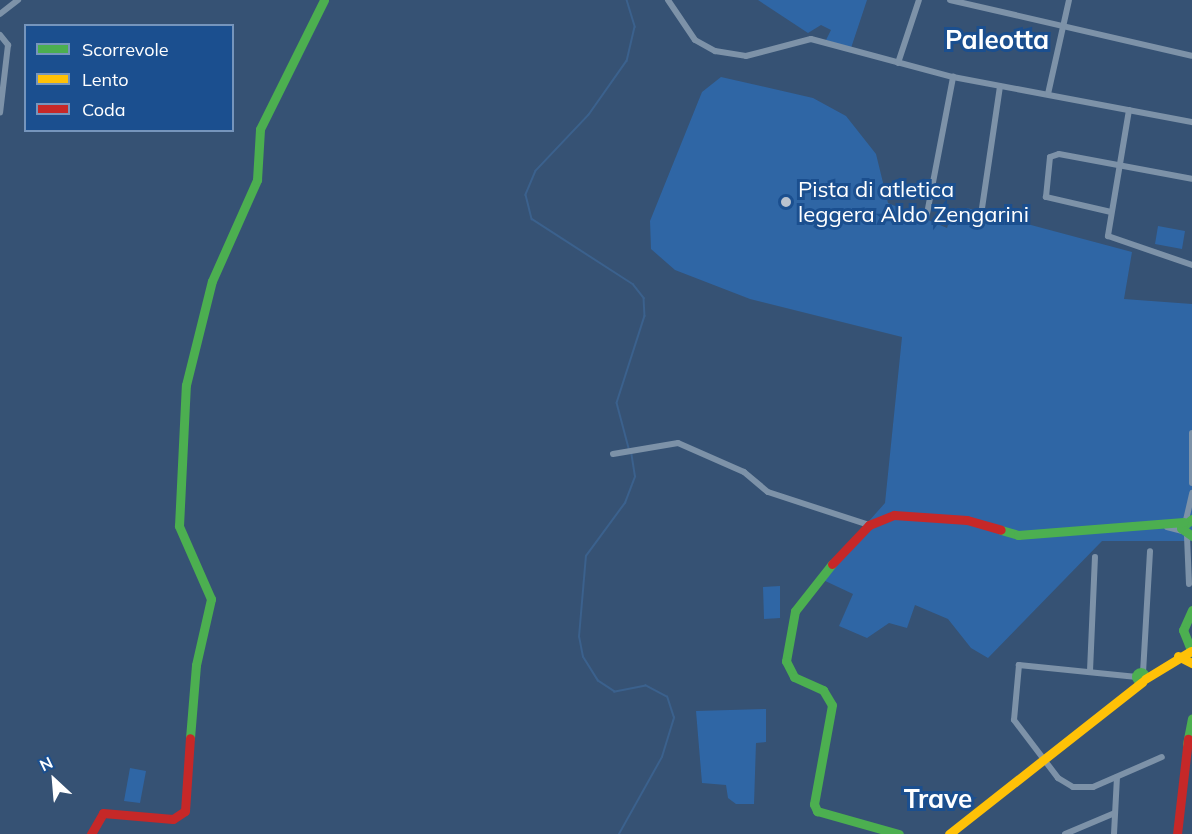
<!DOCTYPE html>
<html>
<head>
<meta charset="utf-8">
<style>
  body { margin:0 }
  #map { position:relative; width:1192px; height:834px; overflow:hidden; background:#365274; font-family:Mulish,sans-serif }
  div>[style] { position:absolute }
  .green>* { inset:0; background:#2f66a5 }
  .stream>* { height:1.5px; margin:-0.75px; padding:0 0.75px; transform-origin:0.75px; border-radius:0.75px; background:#3b618d }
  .street>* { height:6px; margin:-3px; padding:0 3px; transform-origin:3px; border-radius:3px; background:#7d92a8 }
  .fast>* { height:9px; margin:-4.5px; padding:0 4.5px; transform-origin:4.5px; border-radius:4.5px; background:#4caf50 }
  .fast>.ring { margin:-4.5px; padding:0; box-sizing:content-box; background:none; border:9px solid #4caf50; border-radius:50% }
  .slow>* { height:9px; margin:-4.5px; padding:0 4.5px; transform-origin:4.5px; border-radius:4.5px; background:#ffc107 }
  .jam>* { height:9px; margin:-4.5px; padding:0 4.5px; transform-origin:4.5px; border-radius:4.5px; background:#c62828 }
  .dots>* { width:16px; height:16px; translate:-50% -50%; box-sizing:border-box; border:3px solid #1b4f8f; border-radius:50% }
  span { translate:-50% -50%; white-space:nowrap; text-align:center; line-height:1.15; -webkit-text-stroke:6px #1b4f8f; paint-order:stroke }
  .poi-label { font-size:22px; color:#fff }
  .left { translate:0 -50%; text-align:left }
  .quarter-label { font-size:26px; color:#fff; font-weight:700 }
  .legend { position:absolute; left:24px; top:24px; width:210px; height:108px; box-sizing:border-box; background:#1b4f8f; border:2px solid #7695bc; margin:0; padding:8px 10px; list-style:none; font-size:18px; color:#fff }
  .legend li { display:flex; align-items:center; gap:12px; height:30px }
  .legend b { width:30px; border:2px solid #7695bc }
  .north { position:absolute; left:24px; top:750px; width:60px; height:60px; -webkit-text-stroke:4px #1b4f8f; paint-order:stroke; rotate:334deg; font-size:16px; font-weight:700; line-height:24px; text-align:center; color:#fff }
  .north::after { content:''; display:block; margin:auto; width:21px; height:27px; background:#fff; clip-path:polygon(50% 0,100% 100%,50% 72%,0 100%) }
</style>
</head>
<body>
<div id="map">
  <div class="green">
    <div style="clip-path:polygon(758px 0,867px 0,851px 48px,826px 40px,831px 30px,821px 25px,808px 33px)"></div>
    <div style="clip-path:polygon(721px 77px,813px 98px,846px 116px,876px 154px,888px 203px,947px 228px,952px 213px,965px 216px,967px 208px,1132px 252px,1124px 299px,1192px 304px,1192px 541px,1102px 541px,988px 658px,971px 648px,948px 619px,915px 605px,907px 628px,889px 623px,867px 638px,839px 626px,853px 594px,821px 579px,860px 541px,872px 526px,869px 521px,885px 503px,902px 337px,750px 299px,675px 270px,651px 249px,650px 221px,702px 92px)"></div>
    <div style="clip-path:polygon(1158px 226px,1185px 231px,1182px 249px,1155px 244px)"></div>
    <div style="clip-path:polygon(780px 586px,780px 618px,764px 619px,763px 587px)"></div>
    <div style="clip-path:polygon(766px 709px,766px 742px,756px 743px,754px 804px,736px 804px,728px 798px,726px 785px,702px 783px,696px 711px)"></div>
    <div style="clip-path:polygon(130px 768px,146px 771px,140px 803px,124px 801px)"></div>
  </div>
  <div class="stream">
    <div style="left:627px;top:0;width:28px;rotate:73deg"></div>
    <div style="left:635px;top:27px;width:35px;rotate:103deg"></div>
    <div style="left:627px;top:61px;width:66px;rotate:125.1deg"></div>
    <div style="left:589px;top:115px;width:77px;rotate:133.4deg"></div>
    <div style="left:536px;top:171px;width:26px;rotate:113deg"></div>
    <div style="left:526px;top:195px;width:25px;rotate:76deg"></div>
    <div style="left:532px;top:219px;width:120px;rotate:32.8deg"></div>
    <div style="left:633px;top:284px;width:18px;rotate:52deg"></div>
    <div style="left:644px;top:298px;width:18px;rotate:87deg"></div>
    <div style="left:645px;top:316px;width:91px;rotate:107.8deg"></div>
    <div style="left:617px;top:403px;width:47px;rotate:75.1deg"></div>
    <div style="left:619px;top:834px;width:88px;rotate:-60.8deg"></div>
    <div style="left:662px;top:757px;width:41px;rotate:-72.9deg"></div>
    <div style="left:674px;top:718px;width:22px;rotate:-108deg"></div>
    <div style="left:667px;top:697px;width:24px;rotate:-152deg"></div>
    <div style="left:646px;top:686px;width:32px;rotate:169deg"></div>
    <div style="left:615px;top:692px;width:20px;rotate:-147deg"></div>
    <div style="left:598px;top:681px;width:28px;rotate:-122deg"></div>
    <div style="left:583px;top:657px;width:20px;rotate:-101deg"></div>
    <div style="left:579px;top:637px;width:81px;rotate:-85.1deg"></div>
    <div style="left:586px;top:556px;width:66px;rotate:-53.7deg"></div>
    <div style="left:625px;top:503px;width:28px;rotate:-69deg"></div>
    <div style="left:635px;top:477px;width:25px;rotate:-99deg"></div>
  </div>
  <div class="street">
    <div style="left:668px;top:0;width:48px;rotate:56deg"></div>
    <div style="left:695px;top:40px;width:23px;rotate:29deg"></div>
    <div style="left:715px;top:51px;width:31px;rotate:9deg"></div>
    <div style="left:746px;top:56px;width:67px;rotate:-14.7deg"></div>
    <div style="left:811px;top:39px;width:147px;rotate:15deg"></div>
    <div style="left:953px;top:77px;width:243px;rotate:10.7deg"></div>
    <div style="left:950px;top:0;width:248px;rotate:13deg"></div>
    <div style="left:0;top:14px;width:23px;rotate:-38deg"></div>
    <div style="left:0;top:35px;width:13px;rotate:51deg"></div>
    <div style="left:8px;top:45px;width:68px;rotate:96.7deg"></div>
    <div style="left:898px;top:63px;width:66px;rotate:-71.6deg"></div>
    <div style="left:1048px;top:94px;width:96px;rotate:-77.4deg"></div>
    <div style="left:1129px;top:110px;width:128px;rotate:99.5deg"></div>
    <div style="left:1108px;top:236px;width:89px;rotate:19deg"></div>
    <div style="left:1111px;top:212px;width:67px;rotate:-167deg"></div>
    <div style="left:1046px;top:197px;width:40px;rotate:-84.3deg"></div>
    <div style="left:1050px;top:157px;width:9px;rotate:-18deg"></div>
    <div style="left:1059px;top:154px;width:135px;rotate:10.6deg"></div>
    <div style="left:981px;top:215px;width:130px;rotate:-81.6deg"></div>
    <div style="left:926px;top:219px;width:145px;rotate:-79.2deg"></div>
    <div style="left:1192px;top:433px;width:50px;rotate:90deg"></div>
    <div style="left:613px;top:454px;width:66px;rotate:-9.6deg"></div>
    <div style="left:678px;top:443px;width:72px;rotate:23.7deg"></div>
    <div style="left:744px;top:472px;width:31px;rotate:40deg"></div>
    <div style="left:768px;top:492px;width:106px;rotate:18.1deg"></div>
    <div style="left:1186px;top:520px;width:28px;rotate:-77deg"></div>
    <div style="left:1167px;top:527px;width:16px;rotate:15deg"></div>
    <div style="left:1187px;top:536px;width:48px;rotate:87.6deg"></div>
    <div style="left:1090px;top:671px;width:114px;rotate:-87.5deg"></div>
    <div style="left:1143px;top:673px;width:122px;rotate:-86.7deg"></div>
    <div style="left:1137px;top:677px;width:119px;rotate:-174.2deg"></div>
    <div style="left:1019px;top:665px;width:55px;rotate:95.2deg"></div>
    <div style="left:1014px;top:720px;width:73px;rotate:52.8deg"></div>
    <div style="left:1058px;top:778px;width:17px;rotate:31deg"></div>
    <div style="left:1073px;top:787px;width:20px"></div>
    <div style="left:1093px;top:787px;width:75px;rotate:-23.5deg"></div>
    <div style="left:1065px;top:834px;width:54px;rotate:-22.8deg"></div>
    <div style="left:1114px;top:834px;width:57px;rotate:-87deg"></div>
  </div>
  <div class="fast">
    <div style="left:1192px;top:519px;width:14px;rotate:141deg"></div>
    <div style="left:1181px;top:528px;width:14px;rotate:36deg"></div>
    <div style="left:1001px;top:530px;width:18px;rotate:16deg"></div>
    <div style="left:1018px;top:535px;width:166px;rotate:-4.5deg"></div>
    <div style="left:832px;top:564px;width:60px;rotate:128.2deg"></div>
    <div style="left:795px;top:611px;width:51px;rotate:100.2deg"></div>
    <div style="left:786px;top:661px;width:18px;rotate:63deg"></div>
    <div style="left:794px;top:677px;width:32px;rotate:24deg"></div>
    <div style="left:823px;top:690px;width:17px;rotate:59deg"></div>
    <div style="left:832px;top:705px;width:101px;rotate:100.3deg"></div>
    <div style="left:814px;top:804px;width:8px;rotate:67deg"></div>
    <div style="left:817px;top:811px;width:85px;rotate:15.7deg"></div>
    <div style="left:1192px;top:610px;width:22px;rotate:114deg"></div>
    <div style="left:1183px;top:630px;width:24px;rotate:68deg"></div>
    <div class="ring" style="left:1136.5px;top:672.5px;width:0;height:0"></div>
    <div style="left:190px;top:738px;width:73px;rotate:-85.3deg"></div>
    <div style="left:196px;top:665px;width:68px;rotate:-77.2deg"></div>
    <div style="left:211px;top:599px;width:80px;rotate:-113.7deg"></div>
    <div style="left:179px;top:526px;width:141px;rotate:-87.2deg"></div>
    <div style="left:186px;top:385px;width:107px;rotate:-76deg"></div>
    <div style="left:212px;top:281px;width:111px;rotate:-66deg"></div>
    <div style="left:257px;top:180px;width:51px;rotate:-86.6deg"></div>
    <div style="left:260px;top:129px;width:144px;rotate:-63.6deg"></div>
    <div style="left:1187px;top:744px;width:26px;rotate:-79deg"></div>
  </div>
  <div class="slow">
    <div style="left:1178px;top:656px;width:16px;rotate:27deg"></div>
    <div style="left:1145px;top:679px;width:54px;rotate:-31.3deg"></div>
    <div style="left:949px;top:834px;width:246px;rotate:-38.2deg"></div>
  </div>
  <div class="jam">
    <div style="left:832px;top:564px;width:54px;rotate:-46.5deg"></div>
    <div style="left:869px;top:525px;width:27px;rotate:-22deg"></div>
    <div style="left:894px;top:515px;width:73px;rotate:3.9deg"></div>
    <div style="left:967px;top:520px;width:35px;rotate:16deg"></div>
    <div style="left:91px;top:834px;width:24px;rotate:-60deg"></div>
    <div style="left:103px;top:813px;width:70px;rotate:4.9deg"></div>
    <div style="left:173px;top:819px;width:14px;rotate:-34deg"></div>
    <div style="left:185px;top:811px;width:73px;rotate:-86.1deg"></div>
    <div style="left:1177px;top:834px;width:96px;rotate:-83.4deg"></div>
  </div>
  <div class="dots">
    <div style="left:786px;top:202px;background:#b9c2ce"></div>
  </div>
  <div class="poi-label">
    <span class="left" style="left:798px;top:202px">Pista di atletica<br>leggera Aldo Zengarini</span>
  </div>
  <div class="quarter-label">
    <span style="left:997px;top:40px">Paleotta</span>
    <span style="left:938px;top:799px">Trave</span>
  </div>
  <ul class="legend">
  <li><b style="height:8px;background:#4caf50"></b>Scorrevole</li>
  <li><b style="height:8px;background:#ffc107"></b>Lento</li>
  <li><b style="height:8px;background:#c62828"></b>Coda</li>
  </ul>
  <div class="north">N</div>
</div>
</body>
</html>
